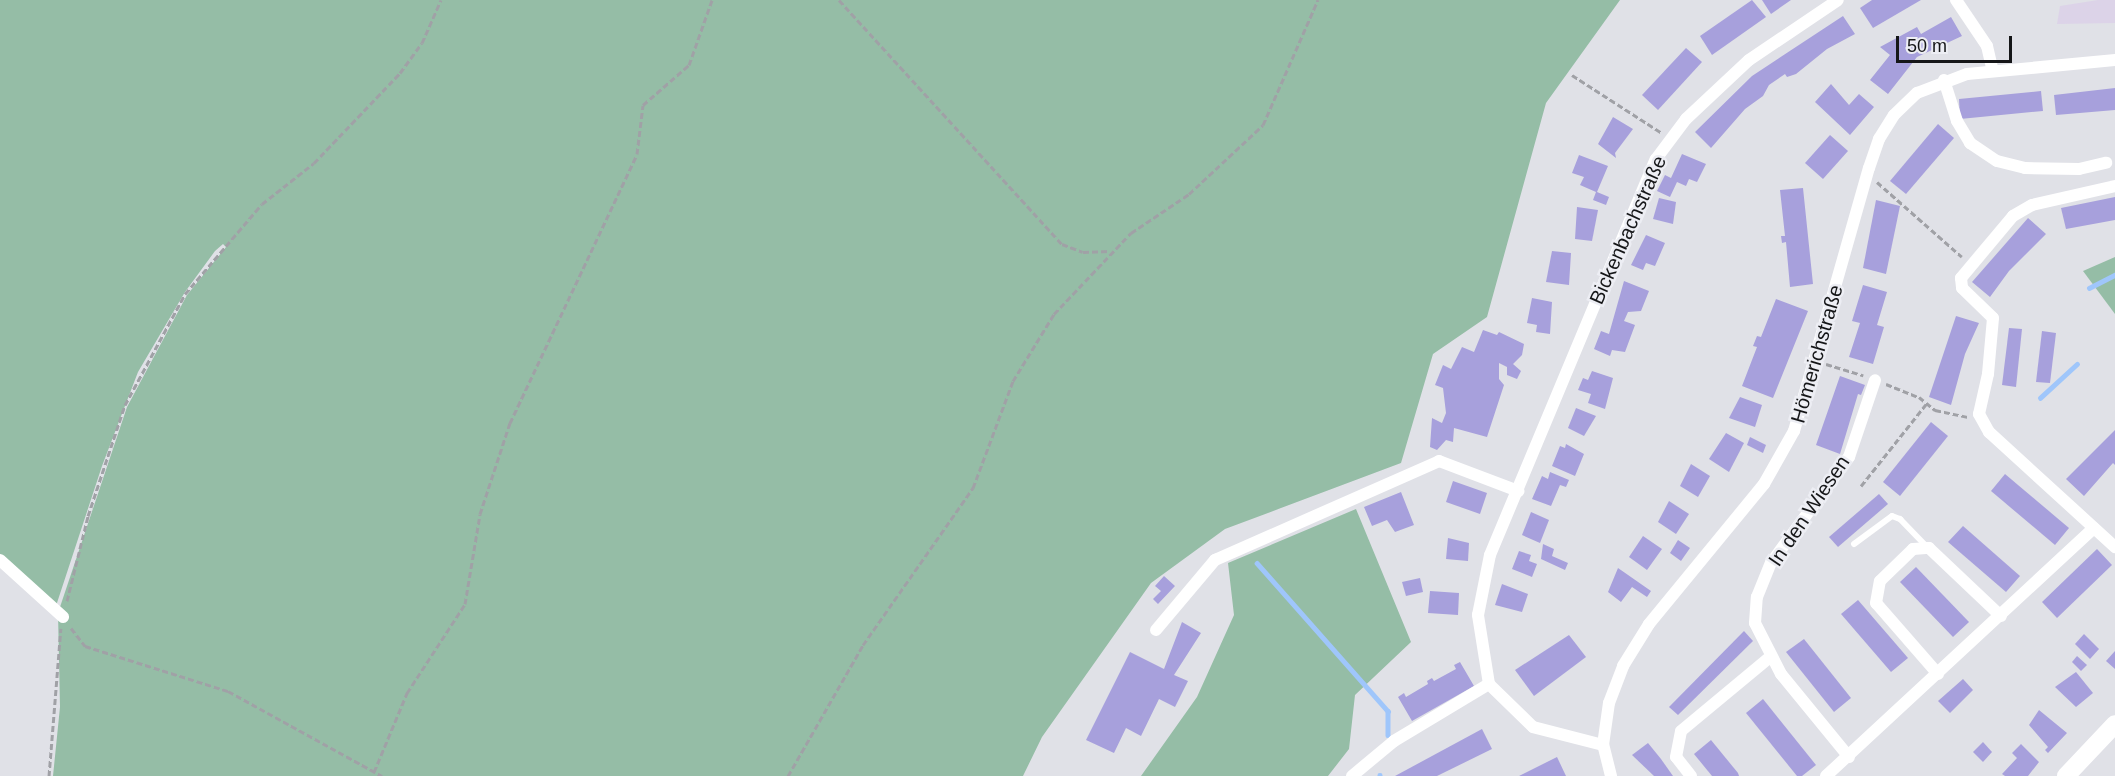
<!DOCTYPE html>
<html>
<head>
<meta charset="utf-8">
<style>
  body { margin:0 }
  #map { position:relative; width:2115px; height:776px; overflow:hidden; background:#e0e1e7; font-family:Arial,sans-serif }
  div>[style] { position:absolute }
  .education>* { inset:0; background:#dcd3e8 }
  .green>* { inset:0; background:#95bda6 }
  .stream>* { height:4.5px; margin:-2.25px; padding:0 2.25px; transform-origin:2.25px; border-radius:2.25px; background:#9fc6fb }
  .building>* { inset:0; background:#a7a0dc }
  .path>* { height:3px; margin-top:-1.5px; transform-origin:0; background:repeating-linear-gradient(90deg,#a0a1a6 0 6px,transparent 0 9px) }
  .service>* { height:6px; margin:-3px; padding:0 3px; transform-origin:3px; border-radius:3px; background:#fff }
  .minor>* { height:12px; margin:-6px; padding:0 6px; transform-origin:6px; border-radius:6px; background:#fff }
  .secondary>* { height:18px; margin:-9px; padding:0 9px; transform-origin:9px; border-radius:9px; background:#fff }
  span { translate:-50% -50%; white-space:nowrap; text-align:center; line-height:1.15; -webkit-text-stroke:5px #edeef4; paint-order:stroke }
  .street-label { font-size:20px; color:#151618 }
  .scale { position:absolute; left:1896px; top:36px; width:116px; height:27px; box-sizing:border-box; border:3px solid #151618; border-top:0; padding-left:8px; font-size:18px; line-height:21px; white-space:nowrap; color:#151618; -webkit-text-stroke:4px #edeef4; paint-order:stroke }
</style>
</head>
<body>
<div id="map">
  <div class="education">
    <div style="clip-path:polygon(2098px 0,2115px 0,2115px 23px,2057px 24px,2060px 6px)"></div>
  </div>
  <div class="green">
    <div style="clip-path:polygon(0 0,1620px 0,1546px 103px,1487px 317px,1433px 354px,1401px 463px,1225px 529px,1151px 583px,1042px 737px,1023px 776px,53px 776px,60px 707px,58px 613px,127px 407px,187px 295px,226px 247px,223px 244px,215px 251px,185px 292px,138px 372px,102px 466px,55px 609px,0 554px)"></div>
    <div style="clip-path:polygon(2115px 257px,2115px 314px,2083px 271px)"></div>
    <div style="clip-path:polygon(1356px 509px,1411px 642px,1355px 695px,1349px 749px,1328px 776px,1141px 776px,1197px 697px,1234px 615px,1228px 563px)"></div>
  </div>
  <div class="stream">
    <div style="left:2089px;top:288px;width:29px;rotate:-27deg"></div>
    <div style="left:2040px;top:398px;width:50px;rotate:-42.6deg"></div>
    <div style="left:1257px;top:563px;width:198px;rotate:48.5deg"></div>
    <div style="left:1388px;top:711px;width:24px;rotate:90deg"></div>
    <div style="left:1380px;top:775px;width:1px;rotate:90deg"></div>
  </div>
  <div class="building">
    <div style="clip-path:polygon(1752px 0,1766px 17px,1712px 55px,1700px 36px)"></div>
    <div style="clip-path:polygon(1762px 0,1791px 0,1771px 14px)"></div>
    <div style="clip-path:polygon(1872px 0,1921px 0,1873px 28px,1860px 8px)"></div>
    <div style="clip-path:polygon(1843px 16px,1855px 34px,1827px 49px,1796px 74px,1787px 77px,1785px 74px,1769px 85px,1763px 96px,1745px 109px,1711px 148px,1695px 132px,1752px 76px)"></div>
    <div style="clip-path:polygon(1951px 17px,1962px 36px,1917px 57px,1888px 94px,1870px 80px,1890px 55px,1880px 47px,1917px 27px,1921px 34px)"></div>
    <div style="clip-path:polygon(1686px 48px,1702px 62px,1658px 110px,1642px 95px)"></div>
    <div style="clip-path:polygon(1831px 84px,1849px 105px,1859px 94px,1874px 107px,1850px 135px,1815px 102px)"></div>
    <div style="clip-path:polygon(2115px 88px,2115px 110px,2056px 115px,2054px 95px)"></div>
    <div style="clip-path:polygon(2041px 91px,2043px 111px,1960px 119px,1959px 99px)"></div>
    <div style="clip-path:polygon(1613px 117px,1633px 129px,1615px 153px,1616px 158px,1598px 144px)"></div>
    <div style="clip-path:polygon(1938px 124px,1954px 138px,1906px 194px,1890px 181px)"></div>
    <div style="clip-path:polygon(1830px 135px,1848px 151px,1823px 179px,1805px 163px)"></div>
    <div style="clip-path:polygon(1682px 154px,1706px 164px,1697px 182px,1689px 179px,1686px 186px,1677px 182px,1670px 197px,1657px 191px,1665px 175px,1671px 178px)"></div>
    <div style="clip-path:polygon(1579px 155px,1608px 166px,1597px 192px,1609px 197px,1606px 205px,1593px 200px,1596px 192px,1580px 185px,1584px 177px,1572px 173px)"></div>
    <div style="clip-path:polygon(1803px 188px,1813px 284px,1790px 287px,1786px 242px,1782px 243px,1781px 236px,1785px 236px,1780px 190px)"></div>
    <div style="clip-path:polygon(2115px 197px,2115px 220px,2066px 229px,2061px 208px)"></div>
    <div style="clip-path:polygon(1659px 198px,1676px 202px,1673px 224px,1653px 219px)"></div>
    <div style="clip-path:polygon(1876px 200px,1900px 206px,1886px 274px,1863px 268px)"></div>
    <div style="clip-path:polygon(1577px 207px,1598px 210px,1592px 241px,1575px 239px)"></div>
    <div style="clip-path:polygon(2028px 218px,2046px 234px,2009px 271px,1990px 297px,1972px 282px)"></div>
    <div style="clip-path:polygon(1646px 235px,1665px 243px,1655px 266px,1646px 263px,1643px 270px,1631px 265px)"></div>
    <div style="clip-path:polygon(1552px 251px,1571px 253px,1569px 285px,1546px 282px)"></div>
    <div style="clip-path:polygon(1624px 281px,1649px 291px,1641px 311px,1628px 312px,1624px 321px,1635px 325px,1625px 352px,1612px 350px,1610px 356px,1594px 349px,1601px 331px,1609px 334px)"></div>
    <div style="clip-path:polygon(1863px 285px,1887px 292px,1877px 325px,1884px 327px,1873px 364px,1849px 357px,1860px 323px,1852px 321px)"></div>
    <div style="clip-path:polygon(1532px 298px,1552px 302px,1550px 334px,1536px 332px,1537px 325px,1527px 323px)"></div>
    <div style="clip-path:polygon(1776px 299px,1808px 311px,1773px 398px,1742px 386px,1757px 347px,1753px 346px,1757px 336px,1761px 337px)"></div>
    <div style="clip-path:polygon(1956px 316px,1979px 323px,1965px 354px,1951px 405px,1929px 397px)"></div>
    <div style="clip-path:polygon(2009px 328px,2022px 329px,2016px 387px,2002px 385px)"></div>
    <div style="clip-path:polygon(1483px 330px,1497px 335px,1499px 332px,1524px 344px,1522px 355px,1513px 364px,1521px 371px,1517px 379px,1507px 375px,1507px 367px,1499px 363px,1499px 379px,1504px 385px,1487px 437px,1454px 428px,1453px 442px,1446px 440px,1437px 450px,1430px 447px,1432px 418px,1442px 423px,1446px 413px,1443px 388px,1435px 385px,1443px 365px,1451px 369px,1462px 347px,1474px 352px)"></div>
    <div style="clip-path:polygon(2042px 331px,2056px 333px,2050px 383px,2036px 382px)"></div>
    <div style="clip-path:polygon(1592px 371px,1613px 378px,1605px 409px,1588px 403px,1591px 394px,1578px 390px,1583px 378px,1588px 380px)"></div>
    <div style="clip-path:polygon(1840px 376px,1865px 385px,1861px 395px,1858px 394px,1840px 454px,1816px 445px)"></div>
    <div style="clip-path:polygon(1740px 397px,1762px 405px,1755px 427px,1729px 418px)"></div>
    <div style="clip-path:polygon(1576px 408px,1596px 416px,1584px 436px,1568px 428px)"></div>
    <div style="clip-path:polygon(1931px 422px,1948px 436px,1900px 496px,1883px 482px)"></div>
    <div style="clip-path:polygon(2115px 430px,2115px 465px,2113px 463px,2084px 496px,2066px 479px)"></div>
    <div style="clip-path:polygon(1726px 433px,1744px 443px,1729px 472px,1709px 459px)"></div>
    <div style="clip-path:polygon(1750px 437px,1766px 445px,1763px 453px,1747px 445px)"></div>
    <div style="clip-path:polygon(1566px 444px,1584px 454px,1575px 476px,1552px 466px,1560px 446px,1565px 448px)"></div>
    <div style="clip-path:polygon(1691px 464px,1710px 476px,1698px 497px,1680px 486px)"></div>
    <div style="clip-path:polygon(1550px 472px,1569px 480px,1566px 487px,1560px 485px,1551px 506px,1532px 499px,1542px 476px,1548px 479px)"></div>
    <div style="clip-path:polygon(2005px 474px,2069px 528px,2055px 545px,1991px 491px)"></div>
    <div style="clip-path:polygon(1453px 481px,1487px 493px,1480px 514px,1446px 502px)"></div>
    <div style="clip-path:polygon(1401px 492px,1414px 525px,1395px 532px,1387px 520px,1372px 526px,1364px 507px)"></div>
    <div style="clip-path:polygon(1879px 494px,1888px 504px,1838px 547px,1829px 537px)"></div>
    <div style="clip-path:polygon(1669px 501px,1689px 514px,1676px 534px,1658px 522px)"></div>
    <div style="clip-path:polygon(1531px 512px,1549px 520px,1540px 543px,1522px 535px)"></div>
    <div style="clip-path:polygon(1963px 526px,2020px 576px,2006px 592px,1948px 542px)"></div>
    <div style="clip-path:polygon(1643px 536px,1662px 549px,1647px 570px,1629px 557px)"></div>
    <div style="clip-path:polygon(1448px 538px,1469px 543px,1468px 561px,1446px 559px)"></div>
    <div style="clip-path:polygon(1678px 540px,1690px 548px,1681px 561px,1670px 553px)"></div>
    <div style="clip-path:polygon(1543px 544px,1554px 549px,1552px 556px,1568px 563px,1565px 570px,1541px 559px)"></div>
    <div style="clip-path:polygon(2097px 549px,2112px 565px,2057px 618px,2042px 602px)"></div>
    <div style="clip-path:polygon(1519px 551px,1531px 555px,1529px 561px,1537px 564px,1532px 577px,1512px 569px)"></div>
    <div style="clip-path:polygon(1916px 567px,1969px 622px,1953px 637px,1900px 582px)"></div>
    <div style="clip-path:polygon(1618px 568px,1651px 591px,1647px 597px,1632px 587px,1621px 602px,1608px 592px)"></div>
    <div style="clip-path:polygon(1164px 576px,1175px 586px,1158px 604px,1153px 599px,1161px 591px,1155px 586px)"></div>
    <div style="clip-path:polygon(1420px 578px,1423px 592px,1406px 596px,1402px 582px)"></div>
    <div style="clip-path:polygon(1502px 584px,1528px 594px,1522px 612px,1495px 605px)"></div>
    <div style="clip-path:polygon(1430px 591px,1459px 593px,1458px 615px,1428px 613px)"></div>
    <div style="clip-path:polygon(1858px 600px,1908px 658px,1891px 672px,1841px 614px)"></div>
    <div style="clip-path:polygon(1182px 622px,1201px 633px,1174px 675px,1188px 681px,1175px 707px,1159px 699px,1141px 736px,1126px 728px,1114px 753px,1086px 740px,1130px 652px,1164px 669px)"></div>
    <div style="clip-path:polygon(1744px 631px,1753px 641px,1678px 715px,1669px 707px)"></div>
    <div style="clip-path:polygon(2084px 634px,2099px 649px,2090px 659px,2075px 644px)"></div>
    <div style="clip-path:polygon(1569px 635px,1586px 657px,1534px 696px,1515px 670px)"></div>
    <div style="clip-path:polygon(1804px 639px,1851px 698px,1834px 712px,1786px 652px)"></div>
    <div style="clip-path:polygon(2115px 651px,2115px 669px,2106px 661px)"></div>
    <div style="clip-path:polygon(2077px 656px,2087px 665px,2081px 671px,2072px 662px)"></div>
    <div style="clip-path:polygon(1460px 662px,1474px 686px,1412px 721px,1398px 697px,1404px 693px,1406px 697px,1428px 684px,1427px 681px,1432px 678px,1434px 681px,1456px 669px,1454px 665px)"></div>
    <div style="clip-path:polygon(2076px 672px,2093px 693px,2076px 707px,2055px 687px)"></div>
    <div style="clip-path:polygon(1963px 679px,1973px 690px,1950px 713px,1938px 701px)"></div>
    <div style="clip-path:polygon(1763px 699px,1816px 765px,1802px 776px,1797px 776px,1746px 713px)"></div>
    <div style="clip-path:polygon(2039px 710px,2067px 733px,2048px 753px,2045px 750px,2048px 747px,2029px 725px)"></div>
    <div style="clip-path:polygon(1482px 729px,1492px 749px,1437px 776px,1395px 776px)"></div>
    <div style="clip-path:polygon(1711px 740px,1738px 773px,1739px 776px,1712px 776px,1694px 754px)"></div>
    <div style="clip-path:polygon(1983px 742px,1992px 752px,1983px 762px,1973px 752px)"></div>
    <div style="clip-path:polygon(1648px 743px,1661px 759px,1673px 776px,1654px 776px,1632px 755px)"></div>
    <div style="clip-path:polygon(2021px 744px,2039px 762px,2028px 776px,2005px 776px,2002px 774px,2017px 758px,2012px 753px)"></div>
    <div style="clip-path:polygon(1557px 757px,1566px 776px,1519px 776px)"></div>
  </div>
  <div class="path">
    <div style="left:839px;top:0;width:331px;rotate:47.6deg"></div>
    <div style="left:1062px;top:244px;width:22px;rotate:21deg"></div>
    <div style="left:1083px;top:252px;width:27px;rotate:-2deg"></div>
    <div style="left:1572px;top:75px;width:107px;rotate:32.8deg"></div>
    <div style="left:1877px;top:182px;width:113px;rotate:41.4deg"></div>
    <div style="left:1826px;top:364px;width:39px;rotate:17deg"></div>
    <div style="left:1886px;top:384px;width:35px;rotate:22deg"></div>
    <div style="left:1919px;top:397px;width:21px;rotate:39deg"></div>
    <div style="left:1935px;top:410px;width:33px;rotate:12deg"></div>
    <div style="left:1861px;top:486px;width:106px;rotate:-51.5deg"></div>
    <div style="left:67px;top:601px;width:88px;rotate:-76.1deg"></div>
    <div style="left:88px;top:516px;width:117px;rotate:-71.6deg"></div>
    <div style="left:125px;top:405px;width:126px;rotate:-61.6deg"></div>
    <div style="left:185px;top:294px;width:118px;rotate:-49.5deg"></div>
    <div style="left:262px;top:204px;width:66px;rotate:-38.3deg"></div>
    <div style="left:314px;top:163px;width:124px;rotate:-46.3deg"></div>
    <div style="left:400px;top:73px;width:37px;rotate:-54deg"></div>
    <div style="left:422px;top:43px;width:47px;rotate:-66.2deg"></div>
    <div style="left:71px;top:628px;width:23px;rotate:52deg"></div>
    <div style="left:85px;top:646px;width:150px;rotate:17.5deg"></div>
    <div style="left:228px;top:691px;width:176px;rotate:28.9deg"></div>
    <div style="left:374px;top:772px;width:86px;rotate:-67.3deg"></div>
    <div style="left:407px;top:693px;width:106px;rotate:-56.9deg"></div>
    <div style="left:465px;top:604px;width:91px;rotate:-80.5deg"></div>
    <div style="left:480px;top:514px;width:96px;rotate:-71.8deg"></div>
    <div style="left:510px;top:423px;width:297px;rotate:-64.7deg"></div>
    <div style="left:637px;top:154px;width:49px;rotate:-83deg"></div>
    <div style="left:643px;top:105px;width:61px;rotate:-41deg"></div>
    <div style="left:689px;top:65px;width:69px;rotate:-70.5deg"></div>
    <div style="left:49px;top:776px;width:148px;rotate:-85.4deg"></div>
    <div style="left:788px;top:776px;width:151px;rotate:-60.2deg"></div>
    <div style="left:863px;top:645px;width:192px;rotate:-55deg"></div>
    <div style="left:973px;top:488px;width:114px;rotate:-69.5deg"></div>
    <div style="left:1013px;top:381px;width:79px;rotate:-58.5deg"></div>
    <div style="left:1054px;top:314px;width:112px;rotate:-46.5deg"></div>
    <div style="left:1131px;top:233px;width:70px;rotate:-33.9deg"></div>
    <div style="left:1189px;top:194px;width:101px;rotate:-43deg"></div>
    <div style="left:1263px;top:125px;width:137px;rotate:-66.3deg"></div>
  </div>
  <div class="service">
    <div style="left:1854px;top:544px;width:47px;rotate:-36.4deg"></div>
    <div style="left:1892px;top:516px;width:9px;rotate:21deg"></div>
    <div style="left:1900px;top:519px;width:40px;rotate:46deg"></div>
  </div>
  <div class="minor">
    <div style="left:1956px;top:0;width:55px;rotate:56deg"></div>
    <div style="left:1987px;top:46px;width:23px;rotate:77deg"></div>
    <div style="left:1944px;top:80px;width:43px;rotate:72.4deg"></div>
    <div style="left:1957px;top:121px;width:26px;rotate:59deg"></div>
    <div style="left:1970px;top:143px;width:32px;rotate:34deg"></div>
    <div style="left:1997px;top:161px;width:29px;rotate:14deg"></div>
    <div style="left:2025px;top:168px;width:54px;rotate:1.1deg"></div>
    <div style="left:2079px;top:169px;width:28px;rotate:-13deg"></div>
    <div style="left:2115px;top:186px;width:85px;rotate:167.1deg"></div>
    <div style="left:2032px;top:205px;width:22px;rotate:150deg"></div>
    <div style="left:2013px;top:216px;width:81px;rotate:130deg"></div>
    <div style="left:1961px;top:278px;width:10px;rotate:84deg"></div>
    <div style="left:1962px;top:288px;width:43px;rotate:44.1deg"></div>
    <div style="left:1993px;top:318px;width:56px;rotate:95.1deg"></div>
    <div style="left:1988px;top:374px;width:41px;rotate:102.7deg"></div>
    <div style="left:1979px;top:414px;width:21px;rotate:61deg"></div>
    <div style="left:1989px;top:432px;width:171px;rotate:42.4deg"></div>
    <div style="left:0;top:560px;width:85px;rotate:42.1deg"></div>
    <div style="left:1156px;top:630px;width:92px;rotate:-49.9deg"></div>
    <div style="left:1215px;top:560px;width:245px;rotate:-23.8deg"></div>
    <div style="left:1439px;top:461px;width:85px;rotate:20.8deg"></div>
    <div style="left:1938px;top:674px;width:94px;rotate:-131.1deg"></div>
    <div style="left:1876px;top:603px;width:22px;rotate:-80deg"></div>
    <div style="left:1880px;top:581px;width:46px;rotate:-44.1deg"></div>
    <div style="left:1913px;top:549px;width:16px;rotate:-4deg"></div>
    <div style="left:1929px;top:548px;width:99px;rotate:43.4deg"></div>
    <div style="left:1603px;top:745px;width:72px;rotate:-165.6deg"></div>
    <div style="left:1533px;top:727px;width:62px;rotate:-135.7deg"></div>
    <div style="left:1489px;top:684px;width:70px;rotate:-99.1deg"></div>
    <div style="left:1478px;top:615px;width:61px;rotate:-78.7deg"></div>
    <div style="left:1490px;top:555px;width:429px;rotate:-67.3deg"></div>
    <div style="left:1656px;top:159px;width:50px;rotate:-53.1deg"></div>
    <div style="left:1686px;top:119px;width:86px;rotate:-43.1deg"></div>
    <div style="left:1749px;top:60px;width:107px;rotate:-34deg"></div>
    <div style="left:1849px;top:757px;width:107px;rotate:-129.3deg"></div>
    <div style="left:1781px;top:674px;width:57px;rotate:-117deg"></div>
    <div style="left:1755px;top:623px;width:26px;rotate:-86deg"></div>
    <div style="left:1757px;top:597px;width:37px;rotate:-68deg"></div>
    <div style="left:1771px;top:563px;width:132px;rotate:-53.7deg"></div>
    <div style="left:1849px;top:457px;width:81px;rotate:-71.3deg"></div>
    <div style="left:1352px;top:776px;width:55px;rotate:-39.8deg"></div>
    <div style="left:1394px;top:741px;width:111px;rotate:-31deg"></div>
    <div style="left:1611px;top:776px;width:32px;rotate:-104deg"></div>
    <div style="left:1603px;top:745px;width:42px;rotate:-81.9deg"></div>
    <div style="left:1609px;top:703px;width:40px;rotate:-69deg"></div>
    <div style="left:1623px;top:666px;width:49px;rotate:-58.2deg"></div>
    <div style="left:1649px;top:624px;width:181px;rotate:-50.6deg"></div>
    <div style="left:1764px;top:484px;width:61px;rotate:-60.5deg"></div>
    <div style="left:1794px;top:431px;width:273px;rotate:-74.1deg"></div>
    <div style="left:1869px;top:168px;width:31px;rotate:-71deg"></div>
    <div style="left:1879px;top:139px;width:28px;rotate:-58deg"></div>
    <div style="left:1894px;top:115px;width:32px;rotate:-44deg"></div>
    <div style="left:1917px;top:93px;width:53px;rotate:-20.8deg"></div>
    <div style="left:1967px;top:74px;width:149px;rotate:-5.4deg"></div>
    <div style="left:1691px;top:776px;width:24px;rotate:-128deg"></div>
    <div style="left:1676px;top:757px;width:26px;rotate:-79deg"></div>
    <div style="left:1681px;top:731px;width:116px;rotate:-39.7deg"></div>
    <div style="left:1826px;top:776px;width:365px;rotate:-42.8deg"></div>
  </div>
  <div class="secondary">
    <div style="left:2066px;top:776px;width:71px;rotate:-46.7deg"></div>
  </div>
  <div class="street-label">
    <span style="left:1628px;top:230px;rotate:-66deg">Bickenbachstraße</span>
    <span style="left:1817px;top:354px;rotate:-74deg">Hömerichstraße</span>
    <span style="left:1809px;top:511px;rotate:-56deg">In den Wiesen</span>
  </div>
  <div class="scale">50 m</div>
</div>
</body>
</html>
